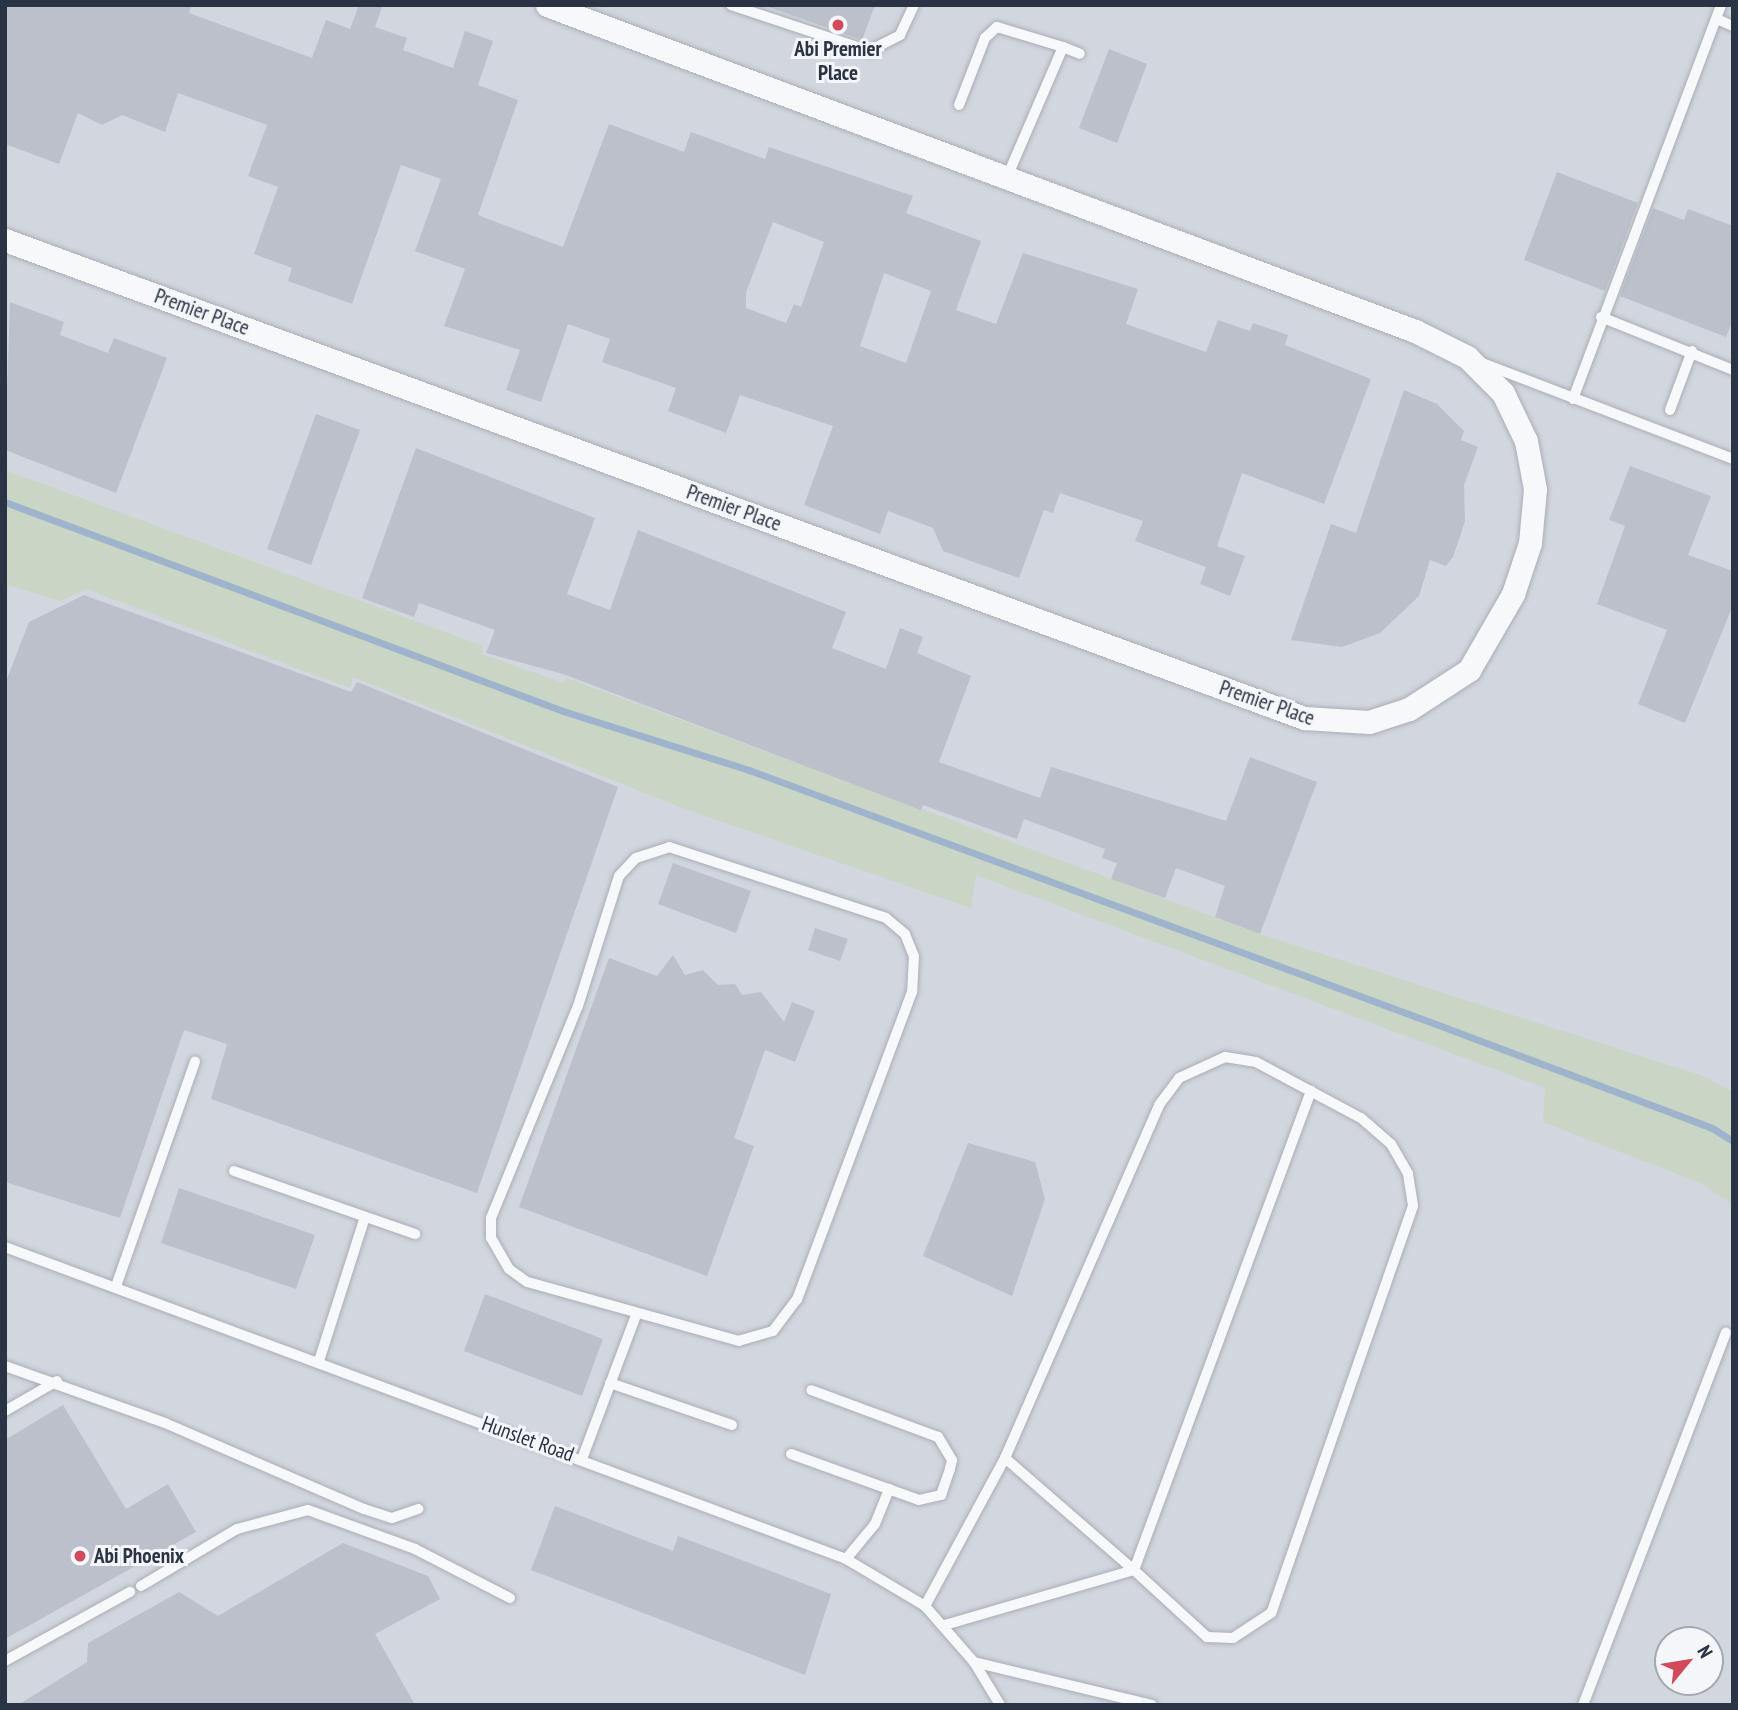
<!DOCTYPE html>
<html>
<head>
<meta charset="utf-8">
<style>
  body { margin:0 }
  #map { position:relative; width:1738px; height:1710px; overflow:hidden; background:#e4e7ec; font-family:"PT Sans Narrow",sans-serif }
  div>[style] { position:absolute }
  .built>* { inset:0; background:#d2d6de }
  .green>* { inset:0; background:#c9d6c5 }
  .stream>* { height:7px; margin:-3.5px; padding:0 3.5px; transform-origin:3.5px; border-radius:3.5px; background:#9fb4cc }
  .building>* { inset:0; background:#bbc0ca }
  .roads { filter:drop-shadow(0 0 2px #a9aeb7) drop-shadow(0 0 2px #a9aeb7) }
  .lane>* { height:10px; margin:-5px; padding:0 5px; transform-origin:5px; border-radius:5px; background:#f7f8fa }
  .street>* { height:23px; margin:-11.5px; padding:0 11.5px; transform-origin:11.5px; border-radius:11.5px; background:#f7f8fa }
  .dots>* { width:19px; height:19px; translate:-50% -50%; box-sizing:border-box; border:4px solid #f4f6f9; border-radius:50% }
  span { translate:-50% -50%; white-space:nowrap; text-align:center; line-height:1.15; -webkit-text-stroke:6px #f4f6f9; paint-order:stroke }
  .poi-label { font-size:21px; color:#2b3445; font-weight:700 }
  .left { translate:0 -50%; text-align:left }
  .street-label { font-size:21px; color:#2b3445 }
  .frame { position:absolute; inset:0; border:7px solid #2b3445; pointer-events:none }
  .north { position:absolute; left:1654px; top:1626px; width:70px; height:70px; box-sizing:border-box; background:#f4f6f9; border:2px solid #a4a8b1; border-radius:50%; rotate:60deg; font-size:19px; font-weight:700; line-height:28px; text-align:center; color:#2b3445 }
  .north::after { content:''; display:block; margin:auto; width:24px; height:32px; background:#d1495b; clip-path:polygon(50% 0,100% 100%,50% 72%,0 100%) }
</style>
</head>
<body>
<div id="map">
  <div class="built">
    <div style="clip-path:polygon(evenodd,5px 5px,1733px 5px,1733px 1705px,5px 1705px,5px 5px,1668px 1640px,1710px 1640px,1710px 1682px,1668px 1682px,1668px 1640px)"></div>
  </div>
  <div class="green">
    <div style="clip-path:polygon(5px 470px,483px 646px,482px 654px,563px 683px,567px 678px,1260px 934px,1703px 1076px,1733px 1092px,1733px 1205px,1700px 1183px,1543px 1122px,1545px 1088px,976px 875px,971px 908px,688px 810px,353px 677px,350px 688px,86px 589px,60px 601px,5px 584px)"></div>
  </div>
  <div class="stream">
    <div style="left:5px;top:502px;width:596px;rotate:20.53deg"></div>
    <div style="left:563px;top:711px;width:195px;rotate:17.6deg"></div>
    <div style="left:749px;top:770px;width:746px;rotate:20.3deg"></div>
    <div style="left:1449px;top:1029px;width:281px;rotate:20.6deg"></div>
    <div style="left:1712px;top:1128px;width:25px;rotate:32deg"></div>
  </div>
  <div class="building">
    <div style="clip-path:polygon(evenodd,5px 5px,192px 5px,189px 13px,312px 58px,326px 20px,350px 29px,359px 5px,383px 5px,375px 27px,407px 38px,403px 50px,453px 68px,465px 31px,493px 41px,478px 85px,518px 100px,478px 215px,501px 224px,563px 247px,609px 124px,684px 152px,691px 132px,765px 159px,769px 147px,913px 196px,906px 213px,981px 241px,956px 310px,996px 324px,1023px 253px,1138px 289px,1126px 324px,1206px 352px,1218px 320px,1250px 331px,1253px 323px,1288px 335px,1285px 345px,1371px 379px,1324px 504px,1242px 473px,1217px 546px,1245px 556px,1230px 596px,1200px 584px,1206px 567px,1135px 541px,1143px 521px,1060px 493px,1053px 513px,1044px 510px,1019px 578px,943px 551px,933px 528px,888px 511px,880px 534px,804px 505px,833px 426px,740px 395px,726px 433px,668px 411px,676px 388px,602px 362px,610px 339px,568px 324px,541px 402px,506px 390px,520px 350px,444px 326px,465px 269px,415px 251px,441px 179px,401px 165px,352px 304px,288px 281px,292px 268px,254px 254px,278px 187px,248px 176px,267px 125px,178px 93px,165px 132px,122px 115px,102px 125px,78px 113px,59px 164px,5px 144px,5px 5px,773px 222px,824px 242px,801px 307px,794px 304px,786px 323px,746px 308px,746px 292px,773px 222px,5px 5px,884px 273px,931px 291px,906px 363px,860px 346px,884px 273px)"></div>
    <div style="clip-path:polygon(763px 5px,875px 5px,862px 40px)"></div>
    <div style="clip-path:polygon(1109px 49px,1147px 64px,1117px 143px,1079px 128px)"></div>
    <div style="clip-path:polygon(1557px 172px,1638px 203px,1605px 291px,1524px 260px)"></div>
    <div style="clip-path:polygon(1653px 208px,1684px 220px,1688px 209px,1733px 226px,1733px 320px,1726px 337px,1620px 296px)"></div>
    <div style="clip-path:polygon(10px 302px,64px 322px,60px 335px,108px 353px,114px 338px,167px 358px,116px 493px,5px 450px)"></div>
    <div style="clip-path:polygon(1404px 390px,1437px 404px,1464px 431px,1461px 440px,1478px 447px,1464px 485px,1465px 521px,1453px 557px,1446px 566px,1430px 560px,1419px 596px,1380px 633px,1342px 647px,1291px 640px,1331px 524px,1356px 533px)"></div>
    <div style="clip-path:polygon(316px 414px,360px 430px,311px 565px,267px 549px)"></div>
    <div style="clip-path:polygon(416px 448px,595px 518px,567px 594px,610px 610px,638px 530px,846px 612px,832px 648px,886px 669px,900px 628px,923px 637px,917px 653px,971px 676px,939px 762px,1040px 798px,1051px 767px,1226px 821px,1250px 757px,1317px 782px,1260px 934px,1215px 917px,1225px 886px,1176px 868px,1165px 898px,1111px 879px,1117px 863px,1102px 858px,1105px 849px,1024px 819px,1017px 839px,923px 805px,921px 810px,563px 674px,486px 653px,495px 630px,419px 603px,414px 617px,362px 598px)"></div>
    <div style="clip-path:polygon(1630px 466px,1711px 496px,1688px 555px,1733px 571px,1733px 605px,1685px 723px,1638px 704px,1667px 630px,1597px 604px,1625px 526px,1609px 520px)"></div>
    <div style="clip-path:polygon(84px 595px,351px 692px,357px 682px,618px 787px,477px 1193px,211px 1099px,227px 1044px,184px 1030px,120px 1218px,5px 1182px,5px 684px,29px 622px)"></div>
    <div style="clip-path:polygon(673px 863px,751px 891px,736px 933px,658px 904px)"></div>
    <div style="clip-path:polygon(815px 928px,848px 939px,840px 961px,808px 950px)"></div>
    <div style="clip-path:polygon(673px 955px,685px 975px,703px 970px,718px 985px,735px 984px,742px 995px,761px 992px,784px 1022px,792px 1002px,815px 1011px,795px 1062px,765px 1050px,734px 1138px,754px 1146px,707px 1276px,519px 1207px,609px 958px,657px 976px)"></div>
    <div style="clip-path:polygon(968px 1143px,1035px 1162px,1045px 1199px,1012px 1296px,923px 1256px)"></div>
    <div style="clip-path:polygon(179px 1188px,315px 1235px,296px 1289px,161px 1243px)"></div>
    <div style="clip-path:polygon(485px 1294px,603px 1339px,582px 1396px,464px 1351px)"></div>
    <div style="clip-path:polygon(63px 1405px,126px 1509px,168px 1484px,196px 1532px,5px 1639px,5px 1440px)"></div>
    <div style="clip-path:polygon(555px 1506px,673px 1551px,678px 1536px,831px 1594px,805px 1675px,531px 1570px)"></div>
    <div style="clip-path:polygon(343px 1543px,428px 1576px,440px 1599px,375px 1634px,415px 1705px,18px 1705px,87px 1662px,88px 1643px,179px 1592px,218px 1616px)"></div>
  </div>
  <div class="roads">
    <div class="lane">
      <div style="left:731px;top:5px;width:145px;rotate:18.4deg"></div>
      <div style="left:869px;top:51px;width:35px;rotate:-27deg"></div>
      <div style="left:900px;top:35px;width:33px;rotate:-65deg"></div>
      <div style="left:1717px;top:19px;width:17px;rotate:24deg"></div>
      <div style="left:1063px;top:47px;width:18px;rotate:22deg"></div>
      <div style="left:959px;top:105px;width:72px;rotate:-68.8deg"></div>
      <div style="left:985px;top:38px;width:16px;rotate:-43deg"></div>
      <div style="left:997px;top:27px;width:69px;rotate:16.9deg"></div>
      <div style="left:1063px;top:47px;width:142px;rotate:113.3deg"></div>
      <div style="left:1601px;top:317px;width:142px;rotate:21.9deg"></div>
      <div style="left:1482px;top:363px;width:269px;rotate:20.9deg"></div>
      <div style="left:1573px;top:399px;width:421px;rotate:-69.4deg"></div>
      <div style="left:1670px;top:410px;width:63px;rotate:-69.6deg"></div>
      <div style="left:669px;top:847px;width:228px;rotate:18.1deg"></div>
      <div style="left:886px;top:918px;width:25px;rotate:40deg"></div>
      <div style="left:905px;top:934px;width:24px;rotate:68deg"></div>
      <div style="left:914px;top:956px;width:36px;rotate:93deg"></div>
      <div style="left:912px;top:992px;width:328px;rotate:110.5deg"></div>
      <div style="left:797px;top:1299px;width:40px;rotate:127deg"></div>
      <div style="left:773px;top:1331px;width:35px;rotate:164deg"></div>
      <div style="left:739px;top:1341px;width:220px;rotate:-164.4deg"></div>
      <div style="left:527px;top:1282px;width:22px;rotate:-144deg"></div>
      <div style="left:509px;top:1269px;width:36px;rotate:-120deg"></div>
      <div style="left:491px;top:1238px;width:20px;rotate:-90deg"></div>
      <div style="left:491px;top:1218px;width:229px;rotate:-67.7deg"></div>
      <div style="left:578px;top:1006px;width:136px;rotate:-72.5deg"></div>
      <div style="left:619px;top:876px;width:25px;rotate:-47deg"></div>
      <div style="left:636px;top:858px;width:35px;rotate:-18deg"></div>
      <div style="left:234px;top:1171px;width:192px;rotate:19.2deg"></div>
      <div style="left:5px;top:1247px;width:897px;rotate:20.35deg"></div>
      <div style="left:846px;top:1559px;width:92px;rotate:30.7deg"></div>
      <div style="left:925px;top:1606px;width:74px;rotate:48.8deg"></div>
      <div style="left:974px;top:1662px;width:50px;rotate:58.8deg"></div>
      <div style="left:116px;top:1286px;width:238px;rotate:-70.6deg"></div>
      <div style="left:319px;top:1361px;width:151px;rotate:-72.3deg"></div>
      <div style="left:5px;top:1366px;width:170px;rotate:19.6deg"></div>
      <div style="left:165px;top:1423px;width:217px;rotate:23.4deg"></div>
      <div style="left:364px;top:1509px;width:29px;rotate:18deg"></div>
      <div style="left:392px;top:1518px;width:28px;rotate:-19deg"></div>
      <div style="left:610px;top:1383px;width:129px;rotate:19deg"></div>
      <div style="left:5px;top:1411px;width:60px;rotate:-30deg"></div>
      <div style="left:791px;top:1454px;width:136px;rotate:19.8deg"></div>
      <div style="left:919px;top:1500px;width:23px;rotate:-13deg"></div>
      <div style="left:941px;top:1495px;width:28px;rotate:-71deg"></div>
      <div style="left:950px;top:1469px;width:9px;rotate:-77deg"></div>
      <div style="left:952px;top:1460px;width:27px;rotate:-121deg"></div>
      <div style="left:938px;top:1437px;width:135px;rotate:-159.7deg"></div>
      <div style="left:1005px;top:1458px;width:171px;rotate:41deg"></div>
      <div style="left:1134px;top:1570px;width:511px;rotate:-69.72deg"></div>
      <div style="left:582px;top:1459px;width:154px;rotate:-69.4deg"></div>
      <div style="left:846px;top:1559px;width:45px;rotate:-50.4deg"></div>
      <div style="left:875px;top:1524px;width:38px;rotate:-68deg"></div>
      <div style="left:141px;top:1586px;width:112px;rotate:-30.7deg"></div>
      <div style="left:237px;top:1529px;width:73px;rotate:-15deg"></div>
      <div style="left:308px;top:1510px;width:114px;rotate:20deg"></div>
      <div style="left:415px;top:1549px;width:107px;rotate:27.3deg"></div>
      <div style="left:925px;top:1606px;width:168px;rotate:-61.6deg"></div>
      <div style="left:1005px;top:1458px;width:385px;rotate:-66.4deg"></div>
      <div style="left:1159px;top:1105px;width:34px;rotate:-53deg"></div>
      <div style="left:1179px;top:1078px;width:51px;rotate:-24.5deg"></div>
      <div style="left:1225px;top:1057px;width:31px;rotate:9deg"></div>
      <div style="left:1256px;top:1062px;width:119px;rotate:28.1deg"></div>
      <div style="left:1361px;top:1118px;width:40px;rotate:41deg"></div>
      <div style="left:1391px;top:1144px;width:34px;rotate:60deg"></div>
      <div style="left:1408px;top:1174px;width:32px;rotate:81deg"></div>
      <div style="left:1413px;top:1206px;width:431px;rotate:109.2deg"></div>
      <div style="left:1271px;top:1613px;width:45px;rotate:146.7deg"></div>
      <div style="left:1233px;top:1638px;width:26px;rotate:-178deg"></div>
      <div style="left:1207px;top:1637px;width:99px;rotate:-137.5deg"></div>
      <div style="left:1134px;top:1570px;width:197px;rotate:163.8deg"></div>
      <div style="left:5px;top:1661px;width:143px;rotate:-28.9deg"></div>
      <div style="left:974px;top:1662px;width:183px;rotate:13.6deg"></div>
      <div style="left:1583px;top:1705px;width:399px;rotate:-69deg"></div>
    </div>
    <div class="street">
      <div style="left:5px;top:240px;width:1384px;rotate:20.2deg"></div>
      <div style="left:1304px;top:718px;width:65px;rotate:3.5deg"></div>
      <div style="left:1369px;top:722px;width:42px;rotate:-18deg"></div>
      <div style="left:1409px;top:709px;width:72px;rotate:-33deg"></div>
      <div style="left:1469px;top:670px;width:88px;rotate:-59.9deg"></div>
      <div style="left:1513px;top:594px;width:54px;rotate:-71.6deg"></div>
      <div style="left:1530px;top:543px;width:54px;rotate:-84.7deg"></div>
      <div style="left:1535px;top:489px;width:49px;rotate:-100.6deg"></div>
      <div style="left:1526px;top:441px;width:53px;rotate:-115.6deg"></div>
      <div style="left:1503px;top:393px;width:51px;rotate:-135deg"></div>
      <div style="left:1467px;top:357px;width:58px;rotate:-153.4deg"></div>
      <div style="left:1415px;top:331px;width:927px;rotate:-159.42deg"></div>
    </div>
  </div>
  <div class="dots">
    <div style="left:838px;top:25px;background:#d1495b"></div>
    <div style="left:80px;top:1556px;background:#d1495b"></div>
  </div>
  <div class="poi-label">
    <span style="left:838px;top:61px">Abi Premier<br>Place</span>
    <span class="left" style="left:94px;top:1556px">Abi Phoenix</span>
  </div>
  <div class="street-label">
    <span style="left:202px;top:312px;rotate:20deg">Premier Place</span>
    <span style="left:734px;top:508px;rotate:20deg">Premier Place</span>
    <span style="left:1267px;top:703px;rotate:19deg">Premier Place</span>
    <span style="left:528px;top:1439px;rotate:20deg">Hunslet Road</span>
  </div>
  <div class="frame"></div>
  <div class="north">N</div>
</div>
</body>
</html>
